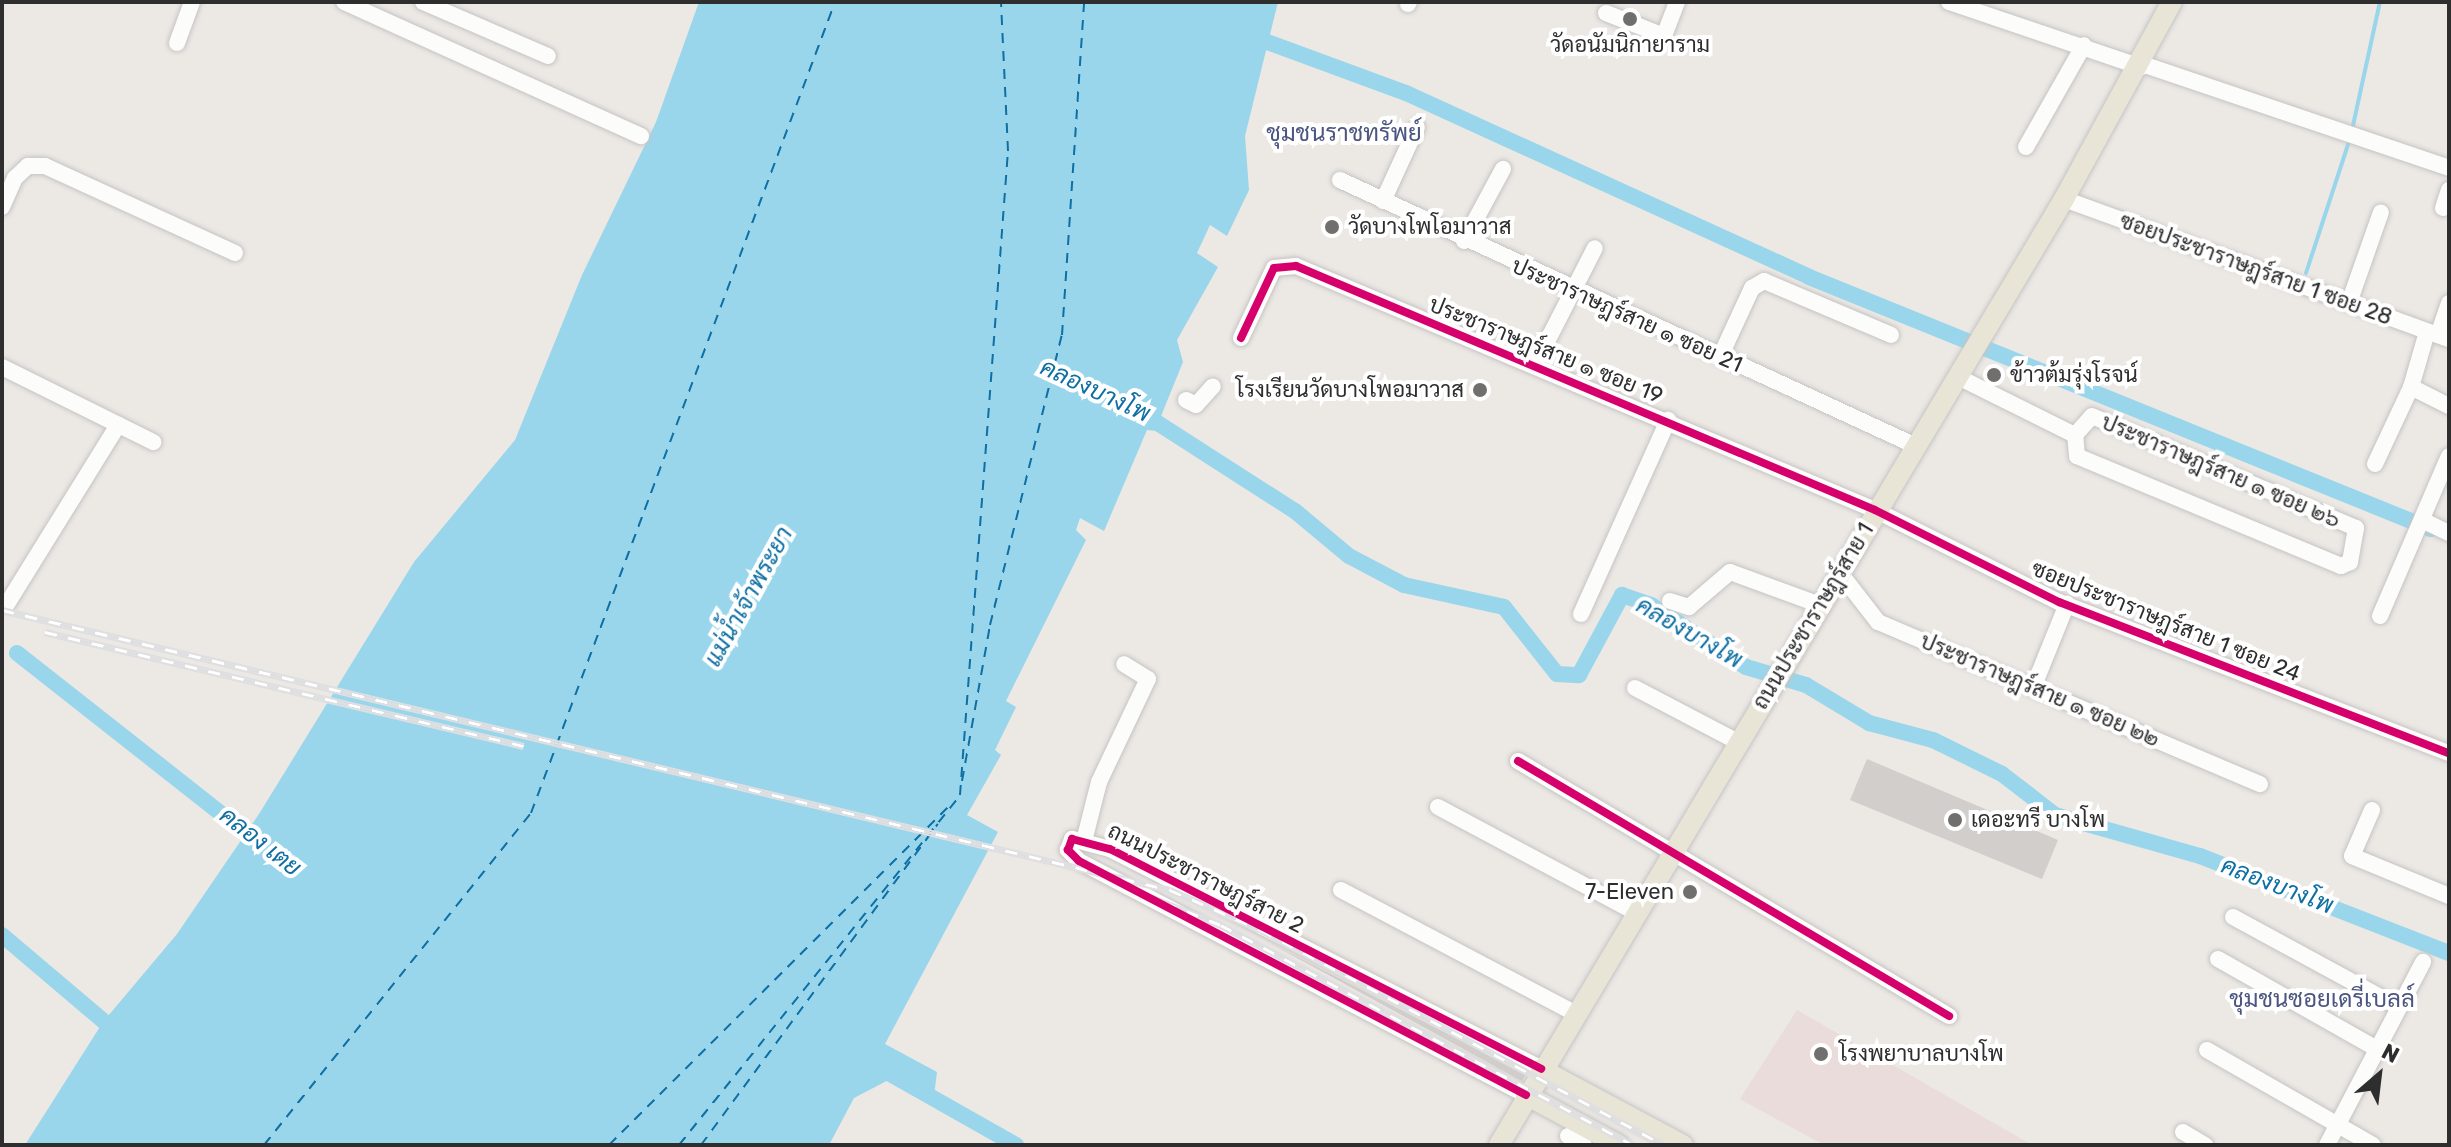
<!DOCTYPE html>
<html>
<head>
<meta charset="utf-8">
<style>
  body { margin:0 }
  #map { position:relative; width:2451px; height:1147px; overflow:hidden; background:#ece8e4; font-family:Rubik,Sarabun,sans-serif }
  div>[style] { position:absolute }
  .medical>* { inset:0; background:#e9dcdb }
  .water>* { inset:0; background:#99d6ec }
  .stream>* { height:4px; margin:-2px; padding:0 2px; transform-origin:2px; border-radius:2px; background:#99d6ec }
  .canal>* { height:16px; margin:-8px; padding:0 8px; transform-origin:8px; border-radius:8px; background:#99d6ec }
  .ferry>* { height:2px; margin-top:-1px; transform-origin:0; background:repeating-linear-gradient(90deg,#0d6fa3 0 10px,transparent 0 18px) }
  .building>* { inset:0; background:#d1cecb }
  .roads { filter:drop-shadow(0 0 2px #c5c4c5) drop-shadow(0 0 2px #c5c4c5) }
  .minor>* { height:16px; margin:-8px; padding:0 8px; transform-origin:8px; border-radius:8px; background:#fcfcfb }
  .major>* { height:20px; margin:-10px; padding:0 10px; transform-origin:10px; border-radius:10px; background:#e8e4d6 }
  .rail>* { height:7px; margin-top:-3.5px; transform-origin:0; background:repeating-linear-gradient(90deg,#fff 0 12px,#dfdfe1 0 24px); box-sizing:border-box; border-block:2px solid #dfdfe1 }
  .cycleway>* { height:8px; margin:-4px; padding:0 4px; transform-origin:4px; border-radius:4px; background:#d6006c }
  .dots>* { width:22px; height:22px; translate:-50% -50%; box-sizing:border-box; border:4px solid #fff; border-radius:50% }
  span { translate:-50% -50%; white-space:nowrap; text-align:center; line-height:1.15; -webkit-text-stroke:8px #fff; paint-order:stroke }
  .poi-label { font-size:22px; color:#2e2e2e }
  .left { translate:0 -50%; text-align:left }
  .right { translate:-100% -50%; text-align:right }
  .street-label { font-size:22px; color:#2e2e2e }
  .neighbourhood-label { font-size:24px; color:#4d5680 }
  .water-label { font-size:24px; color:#0d6fa3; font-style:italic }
  .frame { position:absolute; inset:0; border:4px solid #2e2e2e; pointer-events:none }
  .north { position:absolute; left:2339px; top:1035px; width:80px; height:80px; -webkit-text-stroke:6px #fff; paint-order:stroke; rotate:28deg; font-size:22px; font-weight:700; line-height:32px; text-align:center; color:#2e2e2e }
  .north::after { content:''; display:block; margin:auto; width:28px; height:36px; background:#2e2e2e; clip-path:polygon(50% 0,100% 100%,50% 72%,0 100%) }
</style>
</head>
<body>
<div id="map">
  <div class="medical">
    <div style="clip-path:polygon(1797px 1010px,2032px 1145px,1824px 1145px,1740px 1099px)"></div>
  </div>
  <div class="water">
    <div style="clip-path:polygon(699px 2px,1278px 2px,1245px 136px,1249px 190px,1227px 236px,1210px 225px,1197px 253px,1218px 267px,1177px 340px,1183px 362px,1159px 421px,1165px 432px,1147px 430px,1104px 531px,1080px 518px,1076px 530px,1086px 540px,1006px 701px,1016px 707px,995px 750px,1001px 755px,967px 815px,998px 832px,885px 1044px,937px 1072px,934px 1096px,898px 1075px,854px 1098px,829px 1145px,25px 1145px,103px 1022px,177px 934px,259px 814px,414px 562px,515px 440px,582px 275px,656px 122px)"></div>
  </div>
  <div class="stream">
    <div style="left:2352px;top:130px;width:131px;rotate:-77.7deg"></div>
    <div style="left:2306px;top:273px;width:142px;rotate:-71.9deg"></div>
  </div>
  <div class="canal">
    <div style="left:1251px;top:36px;width:165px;rotate:20.2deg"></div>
    <div style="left:1406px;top:93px;width:443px;rotate:24.5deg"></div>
    <div style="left:1809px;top:277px;width:671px;rotate:22.06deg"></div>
    <div style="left:1139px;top:411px;width:185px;rotate:32.7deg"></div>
    <div style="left:1295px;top:511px;width:70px;rotate:39.8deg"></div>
    <div style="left:1349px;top:556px;width:62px;rotate:27.8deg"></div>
    <div style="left:1404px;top:585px;width:102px;rotate:12.4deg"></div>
    <div style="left:1504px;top:607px;width:85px;rotate:51.7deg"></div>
    <div style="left:1557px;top:674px;width:22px;rotate:3deg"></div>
    <div style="left:1579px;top:675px;width:91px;rotate:-61.7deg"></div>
    <div style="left:1622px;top:595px;width:31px;rotate:19deg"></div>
    <div style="left:1651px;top:605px;width:113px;rotate:33.1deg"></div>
    <div style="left:1746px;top:667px;width:63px;rotate:16.7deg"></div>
    <div style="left:1806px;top:685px;width:74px;rotate:31.1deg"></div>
    <div style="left:1869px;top:723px;width:66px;rotate:14.9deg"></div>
    <div style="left:1933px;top:740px;width:77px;rotate:26.2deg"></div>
    <div style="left:2002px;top:774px;width:67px;rotate:37.7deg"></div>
    <div style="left:2055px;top:815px;width:151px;rotate:15.8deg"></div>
    <div style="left:2200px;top:856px;width:267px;rotate:21.3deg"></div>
    <div style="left:17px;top:653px;width:310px;rotate:38.2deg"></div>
    <div style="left:2px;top:935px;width:155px;rotate:40.3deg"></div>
    <div style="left:878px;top:1067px;width:159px;rotate:29.5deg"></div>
  </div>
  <div class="ferry">
    <div style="left:962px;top:781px;width:158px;rotate:-79.8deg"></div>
    <div style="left:990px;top:625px;width:299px;rotate:-76.1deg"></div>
    <div style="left:1062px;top:335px;width:334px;rotate:-86.2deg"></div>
    <div style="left:264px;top:1145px;width:426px;rotate:-51.2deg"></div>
    <div style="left:531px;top:813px;width:866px;rotate:-69.45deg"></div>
    <div style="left:609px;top:1145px;width:483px;rotate:-44.9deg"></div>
    <div style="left:679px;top:1145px;width:449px;rotate:-51.2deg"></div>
    <div style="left:960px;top:795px;width:646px;rotate:-85.74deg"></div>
    <div style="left:1008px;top:151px;width:149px;rotate:-92.7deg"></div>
    <div style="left:701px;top:1145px;width:399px;rotate:-53.6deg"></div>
  </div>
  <div class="building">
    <div style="clip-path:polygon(1867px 759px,2058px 840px,2042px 879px,1850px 800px)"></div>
    <div style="clip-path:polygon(1268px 942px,1526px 1074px,1522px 1081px)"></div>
  </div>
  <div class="roads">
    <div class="minor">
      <div style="left:344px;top:2px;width:326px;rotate:24.3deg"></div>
      <div style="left:423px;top:2px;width:136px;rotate:23.4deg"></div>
      <div style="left:1949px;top:2px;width:203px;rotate:18.7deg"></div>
      <div style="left:1408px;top:4px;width:2px;rotate:-63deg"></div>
      <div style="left:1606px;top:13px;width:62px;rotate:21.6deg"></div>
      <div style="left:1664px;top:36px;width:36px;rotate:-69deg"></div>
      <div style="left:177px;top:43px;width:44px;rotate:-69.9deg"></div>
      <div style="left:2142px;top:64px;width:324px;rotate:18.7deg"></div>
      <div style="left:2026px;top:147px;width:117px;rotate:-60.4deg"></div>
      <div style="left:1340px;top:180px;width:634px;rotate:24.79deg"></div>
      <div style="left:2064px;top:199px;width:410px;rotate:20deg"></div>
      <div style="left:1383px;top:201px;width:81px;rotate:-65.3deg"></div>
      <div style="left:2px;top:207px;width:32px;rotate:-66deg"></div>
      <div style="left:15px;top:178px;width:18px;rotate:-43deg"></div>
      <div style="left:28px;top:166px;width:17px"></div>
      <div style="left:45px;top:166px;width:209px;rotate:24.6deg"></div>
      <div style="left:2443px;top:208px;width:19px;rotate:-72deg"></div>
      <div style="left:1464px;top:241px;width:82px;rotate:-61.6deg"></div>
      <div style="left:2349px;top:303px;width:96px;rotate:-70.6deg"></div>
      <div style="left:2427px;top:332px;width:57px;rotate:106.2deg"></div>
      <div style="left:2411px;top:387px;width:42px;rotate:26.6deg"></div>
      <div style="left:2438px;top:335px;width:34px;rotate:-71deg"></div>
      <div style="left:1241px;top:338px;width:77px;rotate:-64.8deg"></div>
      <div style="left:1274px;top:268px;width:22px;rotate:-5deg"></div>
      <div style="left:1296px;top:266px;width:628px;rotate:22.85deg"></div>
      <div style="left:1875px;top:510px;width:206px;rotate:26.6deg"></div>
      <div style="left:2059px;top:602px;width:418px;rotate:21.2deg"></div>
      <div style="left:1721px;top:355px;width:74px;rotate:-65.2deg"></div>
      <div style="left:1752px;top:288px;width:14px;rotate:-30deg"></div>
      <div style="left:1764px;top:281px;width:138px;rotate:23deg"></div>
      <div style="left:1535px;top:365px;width:131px;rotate:-62.9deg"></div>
      <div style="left:2px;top:367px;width:169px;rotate:26.4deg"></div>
      <div style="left:1958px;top:377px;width:131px;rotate:26.4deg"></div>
      <div style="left:1186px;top:400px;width:11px;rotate:27deg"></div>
      <div style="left:1196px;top:405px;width:25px;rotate:-48deg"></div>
      <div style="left:2092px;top:416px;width:287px;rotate:23deg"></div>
      <div style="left:2356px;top:528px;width:35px;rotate:100deg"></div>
      <div style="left:2350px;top:562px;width:10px;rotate:156deg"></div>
      <div style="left:2341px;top:566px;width:286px;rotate:-157.4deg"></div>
      <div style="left:2077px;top:456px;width:21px;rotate:-95deg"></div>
      <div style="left:2075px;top:435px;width:25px;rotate:-48deg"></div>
      <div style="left:2375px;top:464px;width:85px;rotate:-64.9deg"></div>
      <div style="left:2422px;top:520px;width:30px;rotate:26deg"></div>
      <div style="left:1840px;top:573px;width:62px;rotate:52.2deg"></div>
      <div style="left:1878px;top:622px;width:415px;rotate:23deg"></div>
      <div style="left:1670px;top:601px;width:20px;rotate:18deg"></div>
      <div style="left:1689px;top:607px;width:54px;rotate:-40.5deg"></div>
      <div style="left:1730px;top:572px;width:96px;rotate:20.1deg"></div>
      <div style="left:7px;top:604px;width:211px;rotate:-58.2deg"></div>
      <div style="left:1581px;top:614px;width:213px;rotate:-65.8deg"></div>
      <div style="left:2380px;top:616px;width:174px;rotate:-66.7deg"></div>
      <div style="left:1635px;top:688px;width:116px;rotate:27.7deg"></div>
      <div style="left:2033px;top:688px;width:91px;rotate:-68deg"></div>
      <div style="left:1518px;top:761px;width:501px;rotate:30.61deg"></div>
      <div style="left:1438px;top:807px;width:223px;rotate:28.1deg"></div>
      <div style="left:2372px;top:810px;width:50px;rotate:113.5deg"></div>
      <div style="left:2352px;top:856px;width:105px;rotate:22.4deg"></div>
      <div style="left:1085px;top:837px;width:57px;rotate:-75.7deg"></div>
      <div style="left:1099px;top:782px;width:114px;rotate:-64.6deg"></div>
      <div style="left:1148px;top:679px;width:28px;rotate:-148deg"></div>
      <div style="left:1341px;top:890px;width:263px;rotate:27.8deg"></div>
      <div style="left:2233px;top:917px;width:189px;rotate:28.5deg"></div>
      <div style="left:2218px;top:959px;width:183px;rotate:29.5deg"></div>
      <div style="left:2207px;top:1050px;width:191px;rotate:29.8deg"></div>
      <div style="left:1526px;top:1095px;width:505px;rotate:-152.37deg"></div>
      <div style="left:1079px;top:861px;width:16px;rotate:-135deg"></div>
      <div style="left:1068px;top:850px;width:12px;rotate:-70deg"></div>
      <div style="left:1072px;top:839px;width:39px;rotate:15deg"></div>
      <div style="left:1110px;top:849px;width:484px;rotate:27deg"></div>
      <div style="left:2183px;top:1132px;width:26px;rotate:31deg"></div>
      <div style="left:1568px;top:1136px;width:18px;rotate:29deg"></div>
      <div style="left:2327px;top:1145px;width:207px;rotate:-62.3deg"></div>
    </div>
    <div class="major">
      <div style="left:1541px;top:1069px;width:161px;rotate:28.2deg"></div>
      <div style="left:1526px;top:1095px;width:106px;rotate:28.3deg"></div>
      <div style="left:1499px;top:1145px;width:1102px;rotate:-59.15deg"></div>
      <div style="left:2064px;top:199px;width:225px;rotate:-61.3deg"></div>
    </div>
  </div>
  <div class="rail">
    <div style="left:2px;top:610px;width:1201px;rotate:13.48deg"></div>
    <div style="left:1170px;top:890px;width:99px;rotate:23.7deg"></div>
    <div style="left:1261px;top:930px;width:456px;rotate:28.1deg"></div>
    <div style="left:45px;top:632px;width:492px;rotate:13.4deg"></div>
    <div style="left:1142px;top:894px;width:85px;rotate:21.4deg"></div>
    <div style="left:1221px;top:925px;width:467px;rotate:28.1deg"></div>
  </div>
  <div class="cycleway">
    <div style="left:1241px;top:338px;width:77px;rotate:-64.8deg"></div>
    <div style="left:1274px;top:268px;width:22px;rotate:-5deg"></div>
    <div style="left:1296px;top:266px;width:628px;rotate:22.85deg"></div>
    <div style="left:1875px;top:510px;width:206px;rotate:26.6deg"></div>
    <div style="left:2059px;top:602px;width:418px;rotate:21.2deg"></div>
    <div style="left:1518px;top:761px;width:501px;rotate:30.61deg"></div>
    <div style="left:1526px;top:1095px;width:505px;rotate:-152.37deg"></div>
    <div style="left:1079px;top:861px;width:16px;rotate:-135deg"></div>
    <div style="left:1068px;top:850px;width:12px;rotate:-70deg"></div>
    <div style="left:1072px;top:839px;width:39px;rotate:15deg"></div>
    <div style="left:1110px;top:849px;width:484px;rotate:27deg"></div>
  </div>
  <div class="dots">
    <div style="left:1630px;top:19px;background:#706f6e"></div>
    <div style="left:1332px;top:227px;background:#706f6e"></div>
    <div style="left:1994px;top:375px;background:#706f6e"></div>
    <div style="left:1480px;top:390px;background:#706f6e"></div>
    <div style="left:1955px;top:820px;background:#706f6e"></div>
    <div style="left:1690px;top:892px;background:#706f6e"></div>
    <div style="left:1821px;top:1054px;background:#706f6e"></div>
  </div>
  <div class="poi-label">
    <span style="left:1630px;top:45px">วัดอนัมนิกายาราม</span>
    <span class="left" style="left:1348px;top:227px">วัดบางโพโอมาวาส</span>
    <span class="left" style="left:2010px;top:375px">ข้าวต้มรุ่งโรจน์</span>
    <span class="right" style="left:1464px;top:390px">โรงเรียนวัดบางโพอมาวาส</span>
    <span class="left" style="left:1971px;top:820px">เดอะทรี บางโพ</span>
    <span class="right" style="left:1674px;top:892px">7-Eleven</span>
    <span class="left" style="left:1839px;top:1054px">โรงพยาบาลบางโพ</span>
  </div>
  <div class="street-label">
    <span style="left:2256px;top:269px;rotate:20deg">ซอยประชาราษฎร์สาย 1 ซอย 28</span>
    <span style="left:1627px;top:315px;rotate:24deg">ประชาราษฎร์สาย ๑ ซอย 21</span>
    <span style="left:1546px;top:350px;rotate:22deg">ประชาราษฎร์สาย ๑ ซอย 19</span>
    <span style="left:2221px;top:471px;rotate:23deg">ประชาราษฎร์สาย ๑ ซอย ๒๖</span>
    <span style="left:1813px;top:616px;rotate:-59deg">ถนนประชาราษฎร์สาย 1</span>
    <span style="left:2166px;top:621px;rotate:22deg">ซอยประชาราษฎร์สาย 1 ซอย 24</span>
    <span style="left:2040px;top:690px;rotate:23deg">ประชาราษฎร์สาย ๑ ซอย ๒๒</span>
    <span style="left:1206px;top:878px;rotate:27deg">ถนนประชาราษฎร์สาย 2</span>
  </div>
  <div class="neighbourhood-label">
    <span style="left:1344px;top:134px">ชุมชนราชทรัพย์</span>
    <span style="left:2322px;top:1000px">ชุมชนซอยเดรี่เบลล์</span>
  </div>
  <div class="water-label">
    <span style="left:1095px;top:391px;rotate:25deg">คลองบางโพ</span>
    <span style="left:749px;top:597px;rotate:-61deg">แม่น้ำเจ้าพระยา</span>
    <span style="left:1689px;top:633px;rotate:30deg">คลองบางโพ</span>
    <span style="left:260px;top:842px;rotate:38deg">คลอง เตย</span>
    <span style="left:2277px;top:886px;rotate:21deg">คลองบางโพ</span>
  </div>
  <div class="frame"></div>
  <div class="north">N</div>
</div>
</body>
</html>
